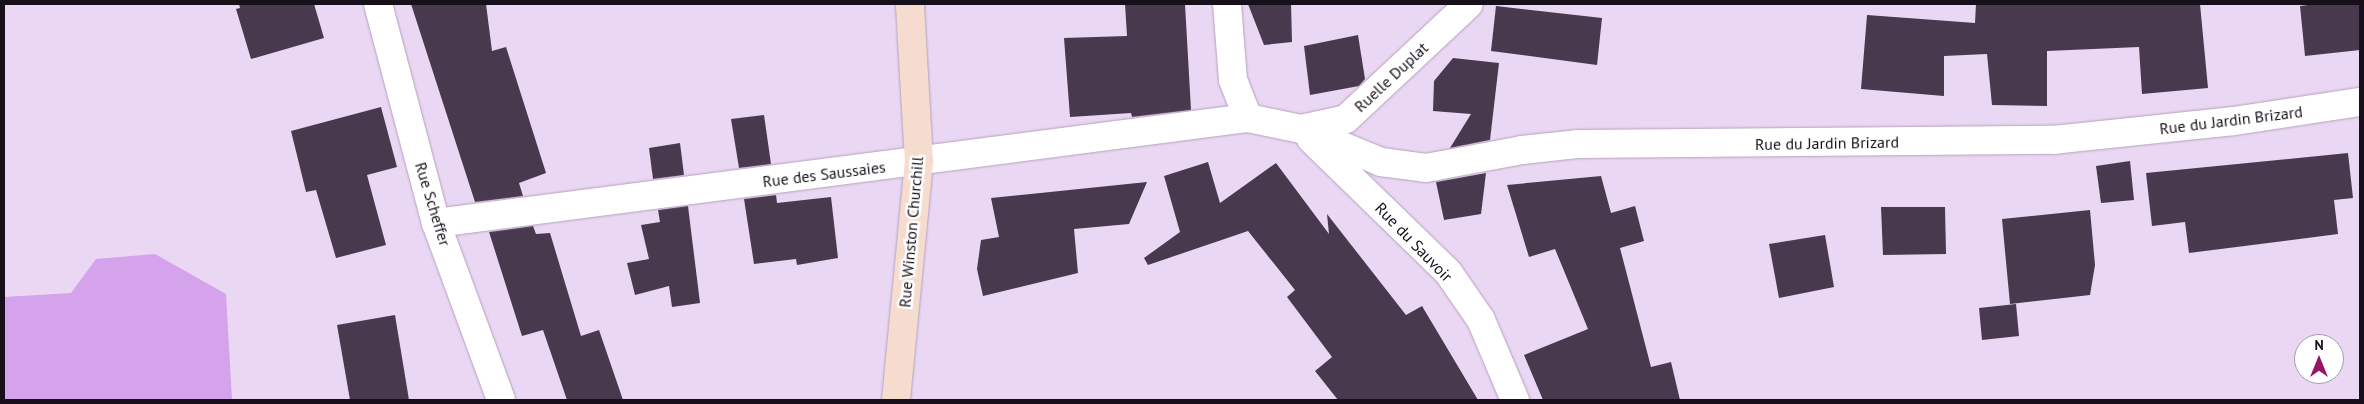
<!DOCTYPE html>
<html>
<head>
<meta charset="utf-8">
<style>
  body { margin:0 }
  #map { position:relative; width:2364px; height:404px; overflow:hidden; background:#ead7f3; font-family:"PT Sans",sans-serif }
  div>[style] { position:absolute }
  .green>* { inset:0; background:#d5a2ec }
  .building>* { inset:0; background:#48394f }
  .roads { filter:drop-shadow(0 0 1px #b4a2bd) drop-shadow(0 0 1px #b4a2bd) }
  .street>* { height:28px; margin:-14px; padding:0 14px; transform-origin:14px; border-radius:14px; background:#fff }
  .secondary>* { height:28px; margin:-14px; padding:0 14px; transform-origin:14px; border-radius:14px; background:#f5dcce }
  span { translate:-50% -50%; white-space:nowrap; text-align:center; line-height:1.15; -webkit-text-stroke:5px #fff; paint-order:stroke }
  .street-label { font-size:16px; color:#17101a }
  .frame { position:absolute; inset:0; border:5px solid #17101a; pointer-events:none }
  .north { position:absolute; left:2294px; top:334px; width:50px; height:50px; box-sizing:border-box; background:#fff; border:1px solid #a29fa3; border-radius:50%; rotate:0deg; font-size:14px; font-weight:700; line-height:20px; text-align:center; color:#17101a }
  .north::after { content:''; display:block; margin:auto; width:18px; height:22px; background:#981268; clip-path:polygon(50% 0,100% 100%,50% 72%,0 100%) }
</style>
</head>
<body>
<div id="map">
  <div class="green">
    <div style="clip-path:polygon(155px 254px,226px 294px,232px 400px,4px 400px,4px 297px,71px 293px,96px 259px)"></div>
  </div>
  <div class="building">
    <div style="clip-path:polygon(239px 4px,314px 4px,324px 38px,251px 59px,236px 9px,240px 8px)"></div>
    <div style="clip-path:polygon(411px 4px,486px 4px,492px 51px,506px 47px,546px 173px,519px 183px,523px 196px,475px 202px)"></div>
    <div style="clip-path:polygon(1125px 4px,1185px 4px,1191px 110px,1132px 117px,1131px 113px,1070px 117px,1064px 38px,1127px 36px)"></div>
    <div style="clip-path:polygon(1248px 4px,1291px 4px,1292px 42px,1264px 45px)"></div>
    <div style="clip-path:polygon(1976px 4px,2200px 4px,2208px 88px,2142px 94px,2139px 47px,2047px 51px,2047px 106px,1992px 105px,1987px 54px,1944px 56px,1944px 96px,1861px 89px,1867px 15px,1975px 23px)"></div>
    <div style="clip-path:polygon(2316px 4px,2360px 4px,2360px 50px,2305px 56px,2300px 6px)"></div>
    <div style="clip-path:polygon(1496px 6px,1602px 18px,1597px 65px,1491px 51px)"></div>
    <div style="clip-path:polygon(1358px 35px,1365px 79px,1359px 86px,1310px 95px,1304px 46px)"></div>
    <div style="clip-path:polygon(1453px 58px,1499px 63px,1490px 140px,1450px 148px,1471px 114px,1433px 111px,1434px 81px)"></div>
    <div style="clip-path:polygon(381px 107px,397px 167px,367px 175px,386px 245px,336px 258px,316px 190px,306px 192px,291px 131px)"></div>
    <div style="clip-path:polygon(764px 115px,771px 164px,739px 168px,731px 119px)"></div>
    <div style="clip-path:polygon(680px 143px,684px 175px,653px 179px,649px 148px)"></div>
    <div style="clip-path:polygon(2348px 153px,2353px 198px,2334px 200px,2338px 234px,2189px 253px,2185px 222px,2152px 226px,2146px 173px)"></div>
    <div style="clip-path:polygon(2130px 161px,2134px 200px,2101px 203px,2096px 166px)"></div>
    <div style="clip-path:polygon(1208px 162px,1220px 203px,1276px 163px,1329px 234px,1327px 214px,1406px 315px,1422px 306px,1478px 400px,1338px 400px,1315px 371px,1332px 357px,1287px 297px,1295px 290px,1248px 231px,1148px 265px,1144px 258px,1180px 232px,1164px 176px)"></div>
    <div style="clip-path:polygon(1486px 173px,1481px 214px,1444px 220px,1436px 182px)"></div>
    <div style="clip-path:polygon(1601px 176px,1611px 213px,1635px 206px,1644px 241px,1620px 248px,1651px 367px,1671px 362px,1680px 400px,1543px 400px,1524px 355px,1588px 329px,1555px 249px,1529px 257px,1507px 185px)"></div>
    <div style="clip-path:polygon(1147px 182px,1129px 224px,1074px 229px,1078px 273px,983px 296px,977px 269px,981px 240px,999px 237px,991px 198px)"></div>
    <div style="clip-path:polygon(776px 195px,777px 203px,831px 197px,838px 258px,797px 265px,796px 259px,754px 264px,744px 199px)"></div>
    <div style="clip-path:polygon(688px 206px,700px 303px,672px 307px,669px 286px,635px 295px,627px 263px,649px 259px,641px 225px,660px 222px,658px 210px)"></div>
    <div style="clip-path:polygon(1881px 207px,1945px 207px,1946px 254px,1883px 255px)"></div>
    <div style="clip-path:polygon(2090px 210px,2095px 265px,2090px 295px,2010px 304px,2002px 219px)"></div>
    <div style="clip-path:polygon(533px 226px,536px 234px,550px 233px,581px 336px,599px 330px,623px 400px,567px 400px,543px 330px,522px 336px,489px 232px)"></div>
    <div style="clip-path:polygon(1825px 235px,1834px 287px,1779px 298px,1769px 244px)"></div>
    <div style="clip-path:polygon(2016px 304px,2019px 336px,1982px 340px,1979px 308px)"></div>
    <div style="clip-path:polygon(395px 315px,409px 400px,350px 400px,337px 325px)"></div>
  </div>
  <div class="roads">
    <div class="street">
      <div style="left:378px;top:4px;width:227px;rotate:75.2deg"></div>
      <div style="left:436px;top:223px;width:189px;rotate:69.8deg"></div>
      <div style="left:1227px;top:4px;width:76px;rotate:85.5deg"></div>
      <div style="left:1233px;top:80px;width:41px;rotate:68.5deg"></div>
      <div style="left:1301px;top:129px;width:46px;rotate:-12.5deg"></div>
      <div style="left:1346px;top:119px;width:168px;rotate:-43.1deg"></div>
      <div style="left:1311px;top:139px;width:191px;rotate:44.2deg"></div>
      <div style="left:1448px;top:272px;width:58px;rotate:55.5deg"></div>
      <div style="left:1481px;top:320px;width:87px;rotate:67deg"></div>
      <div style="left:436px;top:223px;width:819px;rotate:-7.37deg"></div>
      <div style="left:1248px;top:118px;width:54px;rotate:11.7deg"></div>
      <div style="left:1301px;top:129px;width:87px;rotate:22.4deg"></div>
      <div style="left:1381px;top:162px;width:45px;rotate:7.6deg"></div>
      <div style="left:1426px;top:168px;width:98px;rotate:-10.6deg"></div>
      <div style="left:1522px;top:150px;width:55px;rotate:-6.2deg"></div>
      <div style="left:1577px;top:144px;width:476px;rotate:-0.5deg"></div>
      <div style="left:2053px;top:140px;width:182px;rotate:-6deg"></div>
      <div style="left:2234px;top:121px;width:127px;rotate:-8.6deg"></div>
    </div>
    <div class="secondary">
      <div style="left:896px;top:400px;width:239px;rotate:-84.5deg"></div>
      <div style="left:919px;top:162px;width:158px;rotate:-93.3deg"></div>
    </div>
  </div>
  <div class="street-label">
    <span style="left:1391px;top:77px;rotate:-43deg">Ruelle Duplat</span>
    <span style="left:2231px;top:120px;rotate:-7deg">Rue du Jardin Brizard</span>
    <span style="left:1827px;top:143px;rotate:-1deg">Rue du Jardin Brizard</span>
    <span style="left:824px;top:174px;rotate:-7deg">Rue des Saussaies</span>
    <span style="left:433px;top:204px;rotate:73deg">Rue Scheffer</span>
    <span style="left:911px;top:232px;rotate:-85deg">Rue Winston Churchill</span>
    <span style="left:1414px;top:242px;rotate:46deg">Rue du Sauvoir</span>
  </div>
  <div class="frame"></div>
  <div class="north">N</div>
</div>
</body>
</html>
